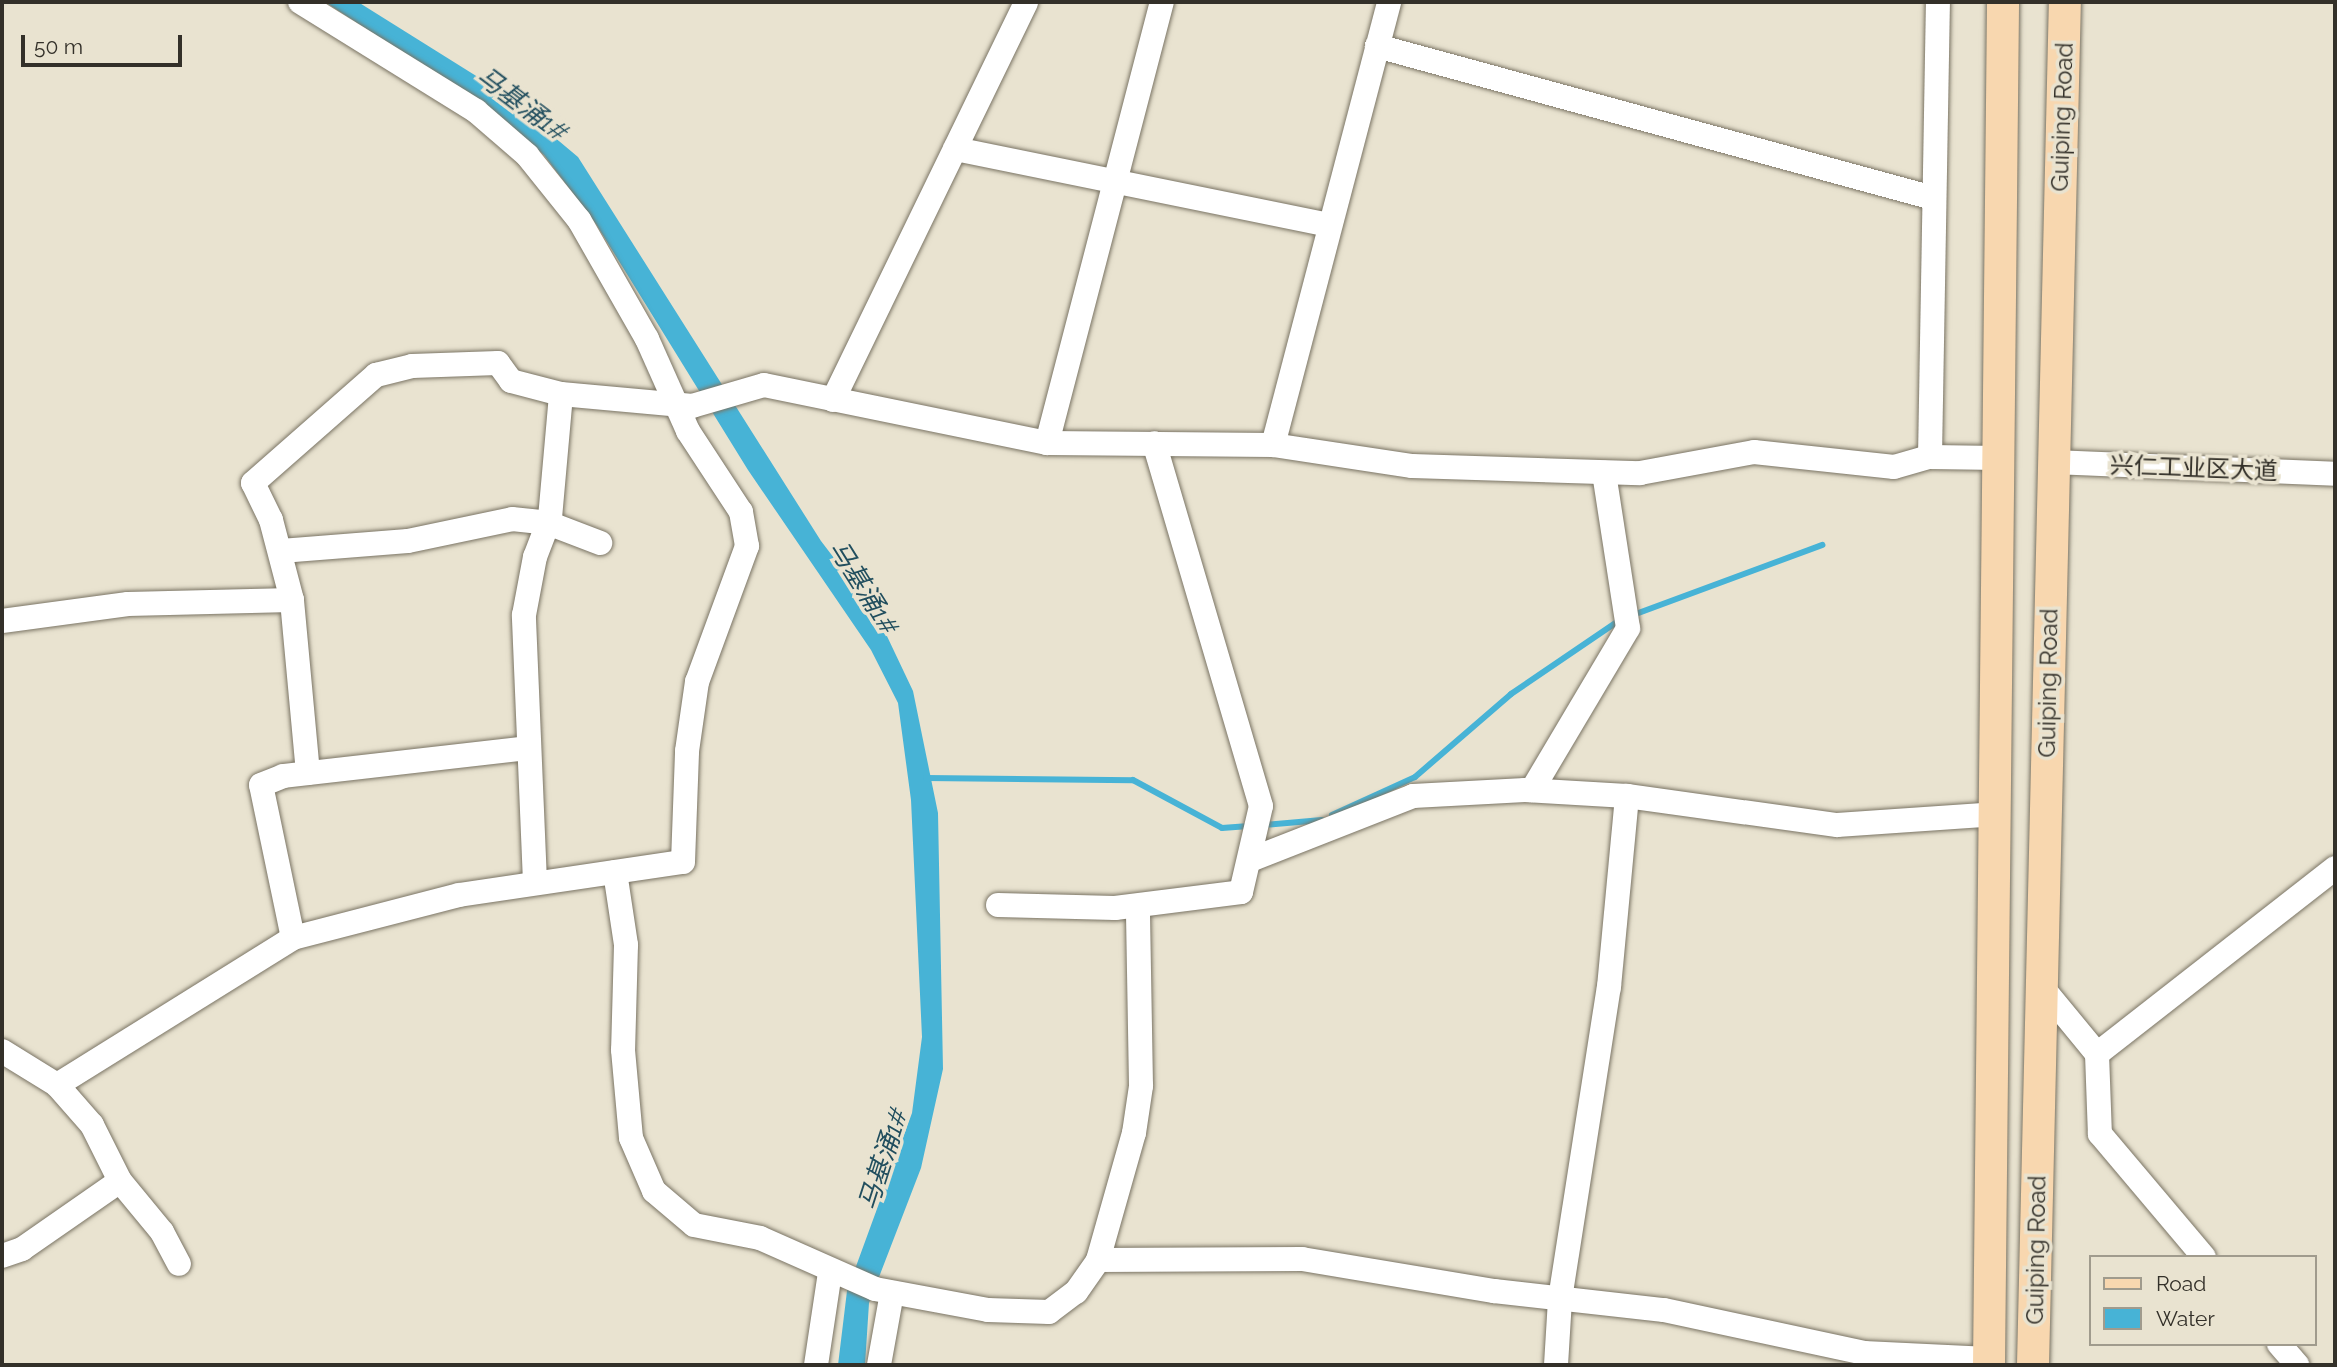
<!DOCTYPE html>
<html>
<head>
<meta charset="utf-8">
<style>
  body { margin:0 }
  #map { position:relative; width:2337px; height:1367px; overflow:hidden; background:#e9e3d0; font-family:Raleway,"Noto Sans SC",sans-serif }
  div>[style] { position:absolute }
  .water>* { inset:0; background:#47b3d6 }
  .stream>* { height:6px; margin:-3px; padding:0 3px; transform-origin:3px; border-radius:3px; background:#47b3d6 }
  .roads { filter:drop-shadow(0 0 2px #7a7464) drop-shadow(0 0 2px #7a7464) }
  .minor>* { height:24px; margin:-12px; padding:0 12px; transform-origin:12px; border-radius:12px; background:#fff }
  .major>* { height:32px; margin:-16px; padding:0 16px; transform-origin:16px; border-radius:16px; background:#f8d7af }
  span { translate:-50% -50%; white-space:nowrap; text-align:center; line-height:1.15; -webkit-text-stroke:7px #e9e3d0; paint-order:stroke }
  .street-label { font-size:24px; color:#333029 }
  .water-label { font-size:26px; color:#214e5e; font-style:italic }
  .frame { position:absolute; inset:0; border:4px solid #333029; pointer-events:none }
  .legend { position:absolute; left:2089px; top:1255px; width:228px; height:91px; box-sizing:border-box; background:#e9e3d0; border:2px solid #a09b8d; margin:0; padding:9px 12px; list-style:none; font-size:21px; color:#333029 }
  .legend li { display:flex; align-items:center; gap:14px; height:35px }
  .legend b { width:35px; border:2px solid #a09b8d }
  .scale { position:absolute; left:21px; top:35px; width:161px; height:32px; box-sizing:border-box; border:4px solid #333029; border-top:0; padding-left:9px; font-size:21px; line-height:24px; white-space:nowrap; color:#333029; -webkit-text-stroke:5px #e9e3d0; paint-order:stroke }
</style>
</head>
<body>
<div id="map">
  <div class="water">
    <div style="clip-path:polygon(325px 2px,358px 2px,497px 89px,578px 157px,821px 541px,876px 613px,913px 691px,938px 813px,943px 1069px,921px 1168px,869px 1303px,865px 1365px,838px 1365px,847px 1291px,912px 1113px,922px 1037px,911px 800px,898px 703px,871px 650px,748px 470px,596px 224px,544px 155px,501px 117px)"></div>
  </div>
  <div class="stream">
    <div style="left:1633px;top:615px;width:202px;rotate:-20.3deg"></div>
    <div style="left:926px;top:778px;width:207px;rotate:0.6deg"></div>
    <div style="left:1133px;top:780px;width:101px;rotate:28.3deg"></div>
    <div style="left:1222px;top:828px;width:27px;rotate:-4deg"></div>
    <div style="left:1332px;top:815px;width:91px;rotate:-24.6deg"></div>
    <div style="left:1415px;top:777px;width:127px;rotate:-40.8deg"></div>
    <div style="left:1511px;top:694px;width:132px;rotate:-34.2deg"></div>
    <div style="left:1264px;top:825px;width:58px;rotate:-4.9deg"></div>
  </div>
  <div class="roads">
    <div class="minor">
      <div style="left:1377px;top:46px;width:576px;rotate:15.29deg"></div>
      <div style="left:955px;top:149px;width:381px;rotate:11.5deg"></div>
      <div style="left:833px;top:400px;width:442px;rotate:-64.1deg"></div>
      <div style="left:1047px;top:443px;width:456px;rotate:-75.4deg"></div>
      <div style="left:1273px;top:445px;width:458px;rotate:-75.3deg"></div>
      <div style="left:1930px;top:457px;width:455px;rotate:-89deg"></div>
      <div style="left:2053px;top:462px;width:282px;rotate:2.4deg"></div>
      <div style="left:281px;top:551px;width:127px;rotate:-4.5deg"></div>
      <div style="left:408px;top:541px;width:106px;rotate:-11.9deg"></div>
      <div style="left:512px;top:519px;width:36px;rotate:6deg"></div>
      <div style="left:548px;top:523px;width:56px;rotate:21deg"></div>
      <div style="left:2px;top:621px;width:127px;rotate:-7.7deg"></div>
      <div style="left:128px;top:604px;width:164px;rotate:-1.4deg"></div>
      <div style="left:308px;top:773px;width:174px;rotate:-95.3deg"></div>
      <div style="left:292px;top:600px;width:83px;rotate:-104.7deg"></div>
      <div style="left:271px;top:520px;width:41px;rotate:-115.9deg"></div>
      <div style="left:253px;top:483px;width:164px;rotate:-41.3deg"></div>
      <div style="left:376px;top:375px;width:37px;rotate:-14deg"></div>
      <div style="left:412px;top:366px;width:86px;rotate:-2deg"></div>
      <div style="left:498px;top:363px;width:22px;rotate:54deg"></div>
      <div style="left:511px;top:381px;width:52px;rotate:14.6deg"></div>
      <div style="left:561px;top:394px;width:132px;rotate:5.2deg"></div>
      <div style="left:692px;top:406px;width:75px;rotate:-16.3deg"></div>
      <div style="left:764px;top:385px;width:289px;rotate:11.6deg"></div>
      <div style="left:1047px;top:443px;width:226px;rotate:0.5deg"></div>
      <div style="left:1273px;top:445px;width:141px;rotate:8.6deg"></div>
      <div style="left:1412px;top:466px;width:228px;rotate:1.8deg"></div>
      <div style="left:1640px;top:473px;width:116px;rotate:-10.4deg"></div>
      <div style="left:1754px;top:452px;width:141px;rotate:6.1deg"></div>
      <div style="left:1894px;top:467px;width:37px;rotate:-16deg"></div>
      <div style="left:1930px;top:457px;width:70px;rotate:0.8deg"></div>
      <div style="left:1532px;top:790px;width:188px;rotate:-59.3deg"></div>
      <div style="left:1628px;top:628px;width:157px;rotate:-98.8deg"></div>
      <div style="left:1250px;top:860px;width:175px;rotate:-21.4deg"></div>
      <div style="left:1413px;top:796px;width:112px;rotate:-3.1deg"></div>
      <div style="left:1525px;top:790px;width:102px;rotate:3.4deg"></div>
      <div style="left:1627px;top:796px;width:212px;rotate:7.9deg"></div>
      <div style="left:1837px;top:825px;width:161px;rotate:-3.9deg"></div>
      <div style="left:615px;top:872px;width:74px;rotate:81.4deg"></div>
      <div style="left:626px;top:945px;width:105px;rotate:91.6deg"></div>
      <div style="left:623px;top:1050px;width:88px;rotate:84.8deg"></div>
      <div style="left:631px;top:1138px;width:58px;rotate:66.5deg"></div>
      <div style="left:654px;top:1191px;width:52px;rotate:40.4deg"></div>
      <div style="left:694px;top:1225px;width:67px;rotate:11.1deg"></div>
      <div style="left:760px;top:1238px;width:126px;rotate:23.9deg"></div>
      <div style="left:875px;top:1289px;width:115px;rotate:10.5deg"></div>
      <div style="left:988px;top:1310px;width:61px;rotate:1.9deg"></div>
      <div style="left:1049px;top:1312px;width:34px;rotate:-37deg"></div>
      <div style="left:1076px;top:1292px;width:39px;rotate:-55deg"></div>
      <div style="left:1098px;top:1260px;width:132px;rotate:-74.2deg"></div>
      <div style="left:1134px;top:1133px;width:48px;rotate:-81.5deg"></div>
      <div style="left:1141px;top:1086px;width:180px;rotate:-91deg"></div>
      <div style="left:535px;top:882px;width:267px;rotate:-92.4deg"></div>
      <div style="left:524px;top:615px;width:59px;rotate:-79.3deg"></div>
      <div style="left:535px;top:557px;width:42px;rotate:-69deg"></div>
      <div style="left:550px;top:518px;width:124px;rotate:-84.9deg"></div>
      <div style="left:998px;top:905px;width:117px;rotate:1.5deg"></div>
      <div style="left:1115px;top:908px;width:127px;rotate:-7.2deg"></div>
      <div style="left:1241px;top:892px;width:88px;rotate:-76.9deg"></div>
      <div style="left:1261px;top:806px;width:378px;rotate:-106.4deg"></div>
      <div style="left:293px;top:938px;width:156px;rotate:-101.8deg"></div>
      <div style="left:261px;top:785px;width:24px;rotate:-22deg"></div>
      <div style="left:283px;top:776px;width:247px;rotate:-6.5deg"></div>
      <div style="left:2042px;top:987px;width:87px;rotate:50.6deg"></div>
      <div style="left:2097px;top:1054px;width:80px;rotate:87.9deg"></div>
      <div style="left:2100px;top:1134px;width:161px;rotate:49.8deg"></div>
      <div style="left:2px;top:1051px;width:65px;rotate:31.7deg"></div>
      <div style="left:57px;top:1085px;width:53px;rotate:48.8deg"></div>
      <div style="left:92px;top:1125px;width:63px;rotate:63.4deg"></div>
      <div style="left:120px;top:1181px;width:66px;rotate:50.5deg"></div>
      <div style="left:162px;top:1232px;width:36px;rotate:62deg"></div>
      <div style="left:2097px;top:1054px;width:302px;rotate:-38deg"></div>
      <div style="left:57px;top:1085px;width:278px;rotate:-31.9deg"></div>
      <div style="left:293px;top:938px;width:171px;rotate:-14.5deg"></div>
      <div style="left:459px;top:895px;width:226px;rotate:-8.4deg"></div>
      <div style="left:683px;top:862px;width:111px;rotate:-87.9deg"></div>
      <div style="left:687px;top:751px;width:70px;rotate:-81.8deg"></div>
      <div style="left:697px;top:682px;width:145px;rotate:-69.8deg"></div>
      <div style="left:747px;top:546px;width:35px;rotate:-100deg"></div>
      <div style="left:741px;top:512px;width:97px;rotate:-123.2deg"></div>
      <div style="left:688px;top:431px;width:101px;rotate:-114deg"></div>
      <div style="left:647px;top:339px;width:137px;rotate:-119.7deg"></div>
      <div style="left:579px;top:220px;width:83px;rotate:-128.7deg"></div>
      <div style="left:527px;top:155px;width:67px;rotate:-139.2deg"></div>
      <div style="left:476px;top:111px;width:207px;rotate:-148.2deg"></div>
      <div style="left:2px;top:1256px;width:21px;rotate:-19deg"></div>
      <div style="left:22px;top:1249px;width:119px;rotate:-34.8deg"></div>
      <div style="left:1098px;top:1260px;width:204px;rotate:-0.3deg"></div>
      <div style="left:1302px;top:1259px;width:195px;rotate:9.5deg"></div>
      <div style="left:1494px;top:1291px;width:171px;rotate:6.4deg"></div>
      <div style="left:1664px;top:1310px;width:205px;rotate:12.1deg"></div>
      <div style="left:1864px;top:1353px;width:125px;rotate:2.7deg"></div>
      <div style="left:2279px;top:1344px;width:28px;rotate:49deg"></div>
      <div style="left:816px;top:1365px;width:94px;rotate:-81.4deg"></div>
      <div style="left:879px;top:1365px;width:73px;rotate:-79.8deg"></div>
      <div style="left:1556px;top:1365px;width:66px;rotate:-86.5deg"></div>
      <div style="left:1560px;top:1299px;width:316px;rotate:-81.1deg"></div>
      <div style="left:1609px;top:987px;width:192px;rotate:-84.6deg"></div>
    </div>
    <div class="major">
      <div style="left:1989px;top:1365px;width:1363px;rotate:-89.41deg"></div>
      <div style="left:2033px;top:1365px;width:1363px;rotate:-88.66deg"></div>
    </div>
  </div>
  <div class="street-label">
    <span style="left:2062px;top:117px;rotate:-88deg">Guiping Road</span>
    <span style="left:2194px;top:468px;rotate:2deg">兴仁工业区大道</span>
    <span style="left:2048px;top:683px;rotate:-89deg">Guiping Road</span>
    <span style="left:2036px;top:1250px;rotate:-89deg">Guiping Road</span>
  </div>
  <div class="water-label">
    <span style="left:522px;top:105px;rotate:37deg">马基涌1#</span>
    <span style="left:863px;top:588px;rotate:58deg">马基涌1#</span>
    <span style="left:884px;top:1159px;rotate:-72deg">马基涌1#</span>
  </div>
  <div class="frame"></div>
  <ul class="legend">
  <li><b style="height:9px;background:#f8d7af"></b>Road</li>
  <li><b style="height:19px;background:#47b3d6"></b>Water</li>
  </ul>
  <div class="scale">50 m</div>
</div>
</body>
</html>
